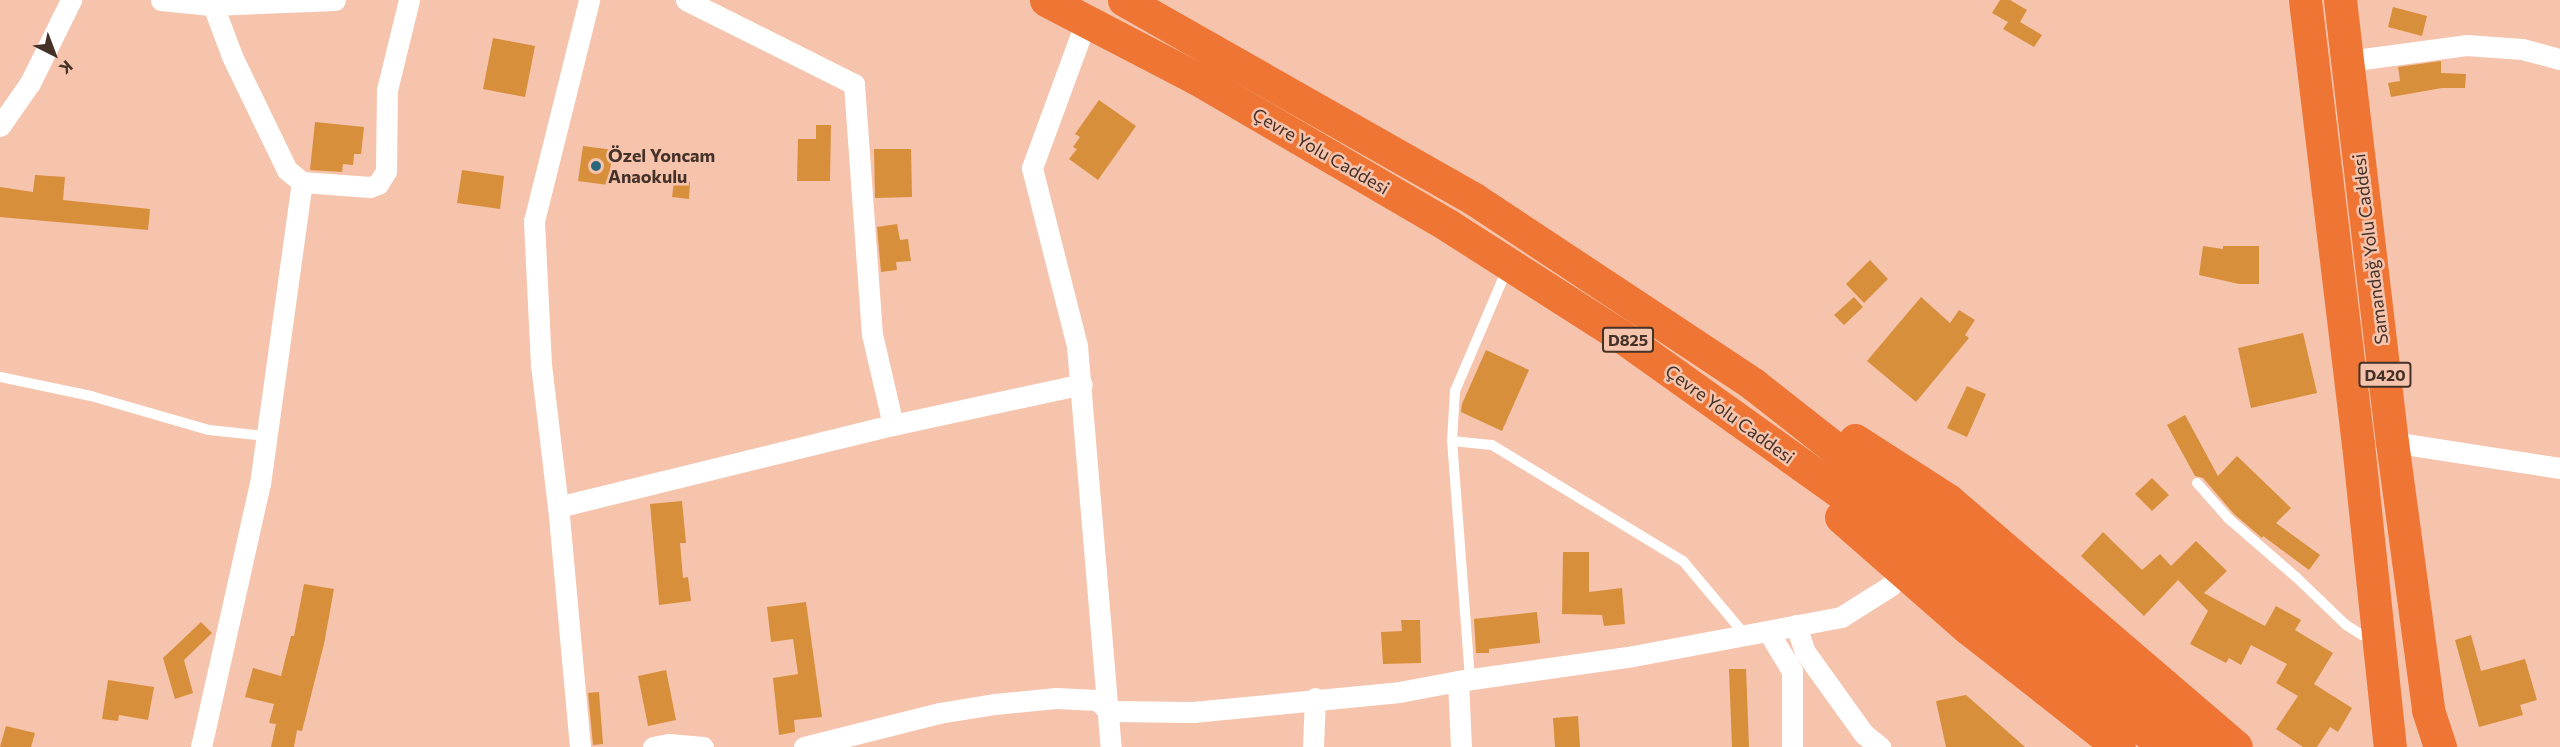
<!DOCTYPE html>
<html>
<head>
<meta charset="utf-8">
<style>
  body { margin:0 }
  #map { position:relative; width:2560px; height:747px; overflow:hidden; background:#f6c3ac; font-family:Commissioner,sans-serif }
  div>[style] { position:absolute }
  .building>* { inset:0; background:#d88f3b }
  .lane>* { height:10px; margin:-5px; padding:0 5px; transform-origin:5px; border-radius:5px; background:#fff }
  .street>* { height:21px; margin:-10.5px; padding:0 10.5px; transform-origin:10.5px; border-radius:10.5px; background:#fff }
  .highway>* { height:33px; margin:-16.5px; padding:0 16.5px; transform-origin:16.5px; border-radius:16.5px; background:#ee7534 }
  .dots>* { width:16px; height:16px; translate:-50% -50%; box-sizing:border-box; border:3px solid #f6c3ac; border-radius:50% }
  span { translate:-50% -50%; white-space:nowrap; text-align:center; line-height:1.15; -webkit-text-stroke:5px #f6c3ac; paint-order:stroke }
  .shield-label span { padding:2px 4px; background:#f6c3ac; border:2px solid; border-radius:4px; -webkit-text-stroke-width:0 }
  .shield-label { font-size:16px; color:#443127; font-weight:700 }
  .street-label { font-size:18px; color:#443127 }
  .poi-label { font-size:18px; color:#443127; font-weight:700 }
  .left { translate:0 -50%; text-align:left }
  .north { position:absolute; left:24px; top:24px; width:60px; height:60px; -webkit-text-stroke:4px #f6c3ac; paint-order:stroke; rotate:138deg; font-size:16px; font-weight:700; line-height:24px; text-align:center; color:#443127 }
  .north::after { content:''; display:block; margin:auto; width:21px; height:27px; background:#443127; clip-path:polygon(50% 0,100% 100%,50% 72%,0 100%) }
</style>
</head>
<body>
<div id="map">
  <div class="building">
    <div style="clip-path:polygon(2000px 0,2010px 0,2027px 10px,2020px 22px,2042px 35px,2034px 47px,2003px 29px,2008px 22px,1992px 13px)"></div>
    <div style="clip-path:polygon(2393px 7px,2427px 16px,2422px 36px,2388px 27px)"></div>
    <div style="clip-path:polygon(493px 38px,535px 46px,525px 97px,483px 89px)"></div>
    <div style="clip-path:polygon(2441px 61px,2441px 73px,2466px 74px,2465px 88px,2442px 88px,2391px 97px,2388px 83px,2400px 81px,2398px 67px)"></div>
    <div style="clip-path:polygon(1099px 100px,1136px 126px,1098px 180px,1069px 159px,1077px 149px,1073px 147px,1080px 137px,1075px 134px)"></div>
    <div style="clip-path:polygon(315px 122px,364px 127px,361px 154px,354px 154px,353px 165px,343px 164px,342px 172px,310px 170px)"></div>
    <div style="clip-path:polygon(816px 125px,831px 125px,830px 181px,797px 181px,798px 139px,816px 139px)"></div>
    <div style="clip-path:polygon(583px 146px,613px 150px,608px 185px,578px 181px)"></div>
    <div style="clip-path:polygon(874px 149px,911px 149px,912px 197px,875px 198px)"></div>
    <div style="clip-path:polygon(462px 170px,504px 176px,500px 209px,457px 203px)"></div>
    <div style="clip-path:polygon(35px 175px,65px 177px,63px 200px,150px 209px,148px 230px,0 217px,0 187px,33px 192px)"></div>
    <div style="clip-path:polygon(674px 181px,690px 182px,689px 199px,672px 197px)"></div>
    <div style="clip-path:polygon(897px 224px,900px 240px,908px 239px,911px 261px,896px 262px,897px 270px,881px 272px,877px 227px)"></div>
    <div style="clip-path:polygon(2203px 246px,2223px 249px,2223px 246px,2259px 246px,2259px 284px,2239px 284px,2199px 275px)"></div>
    <div style="clip-path:polygon(1870px 260px,1888px 279px,1864px 303px,1846px 284px)"></div>
    <div style="clip-path:polygon(1854px 297px,1863px 307px,1844px 325px,1834px 315px)"></div>
    <div style="clip-path:polygon(1921px 297px,1950px 323px,1959px 310px,1975px 320px,1965px 335px,1969px 338px,1916px 402px,1867px 361px)"></div>
    <div style="clip-path:polygon(2303px 333px,2317px 393px,2251px 408px,2238px 348px)"></div>
    <div style="clip-path:polygon(1486px 350px,1529px 370px,1502px 431px,1461px 412px,1462px 404px)"></div>
    <div style="clip-path:polygon(1967px 386px,1986px 394px,1967px 437px,1947px 428px)"></div>
    <div style="clip-path:polygon(2185px 415px,2218px 476px,2237px 456px,2291px 508px,2276px 523px,2320px 555px,2309px 570px,2263px 536px,2262px 538px,2234px 514px,2203px 478px,2195px 476px,2167px 425px)"></div>
    <div style="clip-path:polygon(2152px 478px,2169px 495px,2152px 511px,2135px 494px)"></div>
    <div style="clip-path:polygon(682px 501px,686px 543px,680px 543px,683px 578px,688px 577px,691px 601px,659px 605px,650px 504px)"></div>
    <div style="clip-path:polygon(2103px 532px,2142px 570px,2160px 554px,2171px 566px,2196px 541px,2227px 571px,2204px 593px,2265px 626px,2276px 606px,2301px 620px,2295px 630px,2333px 653px,2314px 684px,2352px 708px,2338px 732px,2330px 727px,2317px 747px,2303px 747px,2276px 729px,2298px 696px,2276px 683px,2287px 664px,2251px 645px,2241px 665px,2229px 658px,2226px 663px,2190px 644px,2208px 611px,2178px 580px,2144px 616px,2081px 556px)"></div>
    <div style="clip-path:polygon(1563px 552px,1589px 552px,1589px 592px,1622px 588px,1625px 624px,1604px 626px,1602px 615px,1562px 614px)"></div>
    <div style="clip-path:polygon(304px 584px,334px 589px,324px 644px,302px 731px,297px 730px,294px 747px,271px 747px,276px 724px,269px 723px,274px 704px,245px 697px,253px 668px,281px 676px,291px 636px,294px 636px)"></div>
    <div style="clip-path:polygon(806px 602px,822px 717px,794px 720px,795px 732px,779px 735px,773px 678px,798px 674px,793px 639px,771px 642px,767px 607px)"></div>
    <div style="clip-path:polygon(1537px 612px,1540px 643px,1489px 649px,1489px 653px,1476px 653px,1474px 619px)"></div>
    <div style="clip-path:polygon(1401px 620px,1420px 620px,1421px 663px,1383px 664px,1381px 632px,1402px 631px)"></div>
    <div style="clip-path:polygon(201px 622px,212px 633px,184px 660px,193px 693px,175px 699px,163px 658px)"></div>
    <div style="clip-path:polygon(2471px 635px,2481px 671px,2525px 659px,2537px 700px,2520px 705px,2523px 715px,2479px 727px,2455px 640px)"></div>
    <div style="clip-path:polygon(1729px 669px,1746px 669px,1749px 747px,1732px 747px)"></div>
    <div style="clip-path:polygon(666px 670px,676px 720px,648px 726px,638px 676px)"></div>
    <div style="clip-path:polygon(108px 680px,154px 687px,148px 720px,119px 715px,118px 721px,102px 719px)"></div>
    <div style="clip-path:polygon(599px 692px,603px 744px,593px 745px,588px 693px)"></div>
    <div style="clip-path:polygon(1966px 695px,2025px 747px,1946px 747px,1936px 701px)"></div>
    <div style="clip-path:polygon(1578px 716px,1580px 747px,1555px 747px,1553px 718px)"></div>
    <div style="clip-path:polygon(6px 726px,35px 733px,31px 747px,0 747px)"></div>
  </div>
  <div class="lane">
    <div style="left:0;top:377px;width:93px;rotate:11.8deg"></div>
    <div style="left:91px;top:396px;width:123px;rotate:16.1deg"></div>
    <div style="left:209px;top:430px;width:57px;rotate:6deg"></div>
    <div style="left:1452px;top:441px;width:50px;rotate:-86.6deg"></div>
    <div style="left:1455px;top:391px;width:133px;rotate:-66.9deg"></div>
    <div style="left:2197px;top:483px;width:48px;rotate:48.4deg"></div>
    <div style="left:2229px;top:519px;width:89px;rotate:40.9deg"></div>
    <div style="left:2296px;top:577px;width:69px;rotate:43.8deg"></div>
    <div style="left:2346px;top:625px;width:19px;rotate:32deg"></div>
    <div style="left:2362px;top:635px;width:12px;rotate:14deg"></div>
    <div style="left:1470px;top:679px;width:239px;rotate:-94.3deg"></div>
    <div style="left:1452px;top:441px;width:40px;rotate:5.7deg"></div>
    <div style="left:1492px;top:445px;width:223px;rotate:31.3deg"></div>
    <div style="left:1683px;top:561px;width:97px;rotate:50deg"></div>
  </div>
  <div class="street">
    <div style="left:161px;top:0;width:50px;rotate:5.7deg"></div>
    <div style="left:211px;top:5px;width:124px;rotate:-2.3deg"></div>
    <div style="left:686px;top:0;width:188px;rotate:26.6deg"></div>
    <div style="left:854px;top:84px;width:251px;rotate:85.9deg"></div>
    <div style="left:872px;top:334px;width:93px;rotate:77deg"></div>
    <div style="left:1086px;top:21px;width:157px;rotate:110.2deg"></div>
    <div style="left:1032px;top:168px;width:184px;rotate:75.8deg"></div>
    <div style="left:1077px;top:346px;width:402px;rotate:85.2deg"></div>
    <div style="left:2348px;top:61px;width:119px;rotate:-7.7deg"></div>
    <div style="left:2466px;top:45px;width:56px;rotate:4.1deg"></div>
    <div style="left:2522px;top:49px;width:39px;rotate:15deg"></div>
    <div style="left:0;top:126px;width:52px;rotate:-55.1deg"></div>
    <div style="left:30px;top:83px;width:93px;rotate:-63.7deg"></div>
    <div style="left:302px;top:182px;width:68px;rotate:4.2deg"></div>
    <div style="left:370px;top:187px;width:9px;rotate:-21deg"></div>
    <div style="left:378px;top:184px;width:15px;rotate:-58deg"></div>
    <div style="left:386px;top:171px;width:81px;rotate:-89.3deg"></div>
    <div style="left:387px;top:90px;width:93px;rotate:-76.3deg"></div>
    <div style="left:2392px;top:442px;width:170px;rotate:8.8deg"></div>
    <div style="left:558px;top:507px;width:345px;rotate:-13.8deg"></div>
    <div style="left:893px;top:425px;width:193px;rotate:-12.2deg"></div>
    <div style="left:1796px;top:625px;width:28px;rotate:72deg"></div>
    <div style="left:1805px;top:652px;width:101px;rotate:54.3deg"></div>
    <div style="left:1864px;top:734px;width:21px;rotate:39deg"></div>
    <div style="left:1768px;top:631px;width:47px;rotate:59deg"></div>
    <div style="left:1792px;top:671px;width:76px;rotate:90deg"></div>
    <div style="left:1458px;top:681px;width:66px;rotate:87.4deg"></div>
    <div style="left:201px;top:747px;width:270px;rotate:-77.4deg"></div>
    <div style="left:260px;top:484px;width:305px;rotate:-82.1deg"></div>
    <div style="left:302px;top:182px;width:19px;rotate:-141deg"></div>
    <div style="left:287px;top:170px;width:127px;rotate:-115.8deg"></div>
    <div style="left:232px;top:56px;width:60px;rotate:-110.6deg"></div>
    <div style="left:580px;top:747px;width:241px;rotate:-95.2deg"></div>
    <div style="left:558px;top:507px;width:143px;rotate:-96.8deg"></div>
    <div style="left:541px;top:365px;width:144px;rotate:-92.8deg"></div>
    <div style="left:534px;top:221px;width:228px;rotate:-76deg"></div>
    <div style="left:653px;top:747px;width:16px;rotate:-11deg"></div>
    <div style="left:669px;top:744px;width:34px;rotate:5deg"></div>
    <div style="left:804px;top:747px;width:139px;rotate:-14.1deg"></div>
    <div style="left:939px;top:713px;width:57px;rotate:-9.1deg"></div>
    <div style="left:995px;top:704px;width:61px;rotate:-5.6deg"></div>
    <div style="left:1056px;top:698px;width:41px;rotate:2.8deg"></div>
    <div style="left:1097px;top:700px;width:16px;rotate:43deg"></div>
    <div style="left:1109px;top:711px;width:84px;rotate:0.7deg"></div>
    <div style="left:1193px;top:712px;width:207px;rotate:-5.5deg"></div>
    <div style="left:1399px;top:692px;width:60px;rotate:-10.6deg"></div>
    <div style="left:1458px;top:681px;width:177px;rotate:-8.1deg"></div>
    <div style="left:1633px;top:656px;width:212px;rotate:-10.6deg"></div>
    <div style="left:1841px;top:617px;width:58px;rotate:-32.3deg"></div>
    <div style="left:1890px;top:586px;width:21px;rotate:-45deg"></div>
    <div style="left:1313px;top:747px;width:49px;rotate:-87.7deg"></div>
  </div>
  <div class="highway">
    <div style="left:1046px;top:0;width:169px;rotate:27.5deg"></div>
    <div style="left:1196px;top:78px;width:293px;rotate:30.3deg"></div>
    <div style="left:1449px;top:226px;width:204px;rotate:32.6deg"></div>
    <div style="left:1621px;top:336px;width:343px;rotate:35.5deg"></div>
    <div style="left:1900px;top:535px;width:340px;rotate:38.6deg"></div>
    <div style="left:1124px;top:0;width:403px;rotate:29.6deg"></div>
    <div style="left:1474px;top:199px;width:335px;rotate:33.5deg"></div>
    <div style="left:1753px;top:384px;width:296px;rotate:38.1deg"></div>
    <div style="left:1986px;top:567px;width:282px;rotate:39.7deg"></div>
    <div style="left:2305px;top:0;width:447px;rotate:83.2deg"></div>
    <div style="left:2358px;top:444px;width:305px;rotate:84deg"></div>
    <div style="left:2340px;top:0;width:445px;rotate:83.3deg"></div>
    <div style="left:2392px;top:442px;width:270px;rotate:82.3deg"></div>
    <div style="left:2428px;top:710px;width:39px;rotate:72deg"></div>
    <div style="left:1855px;top:440px;width:111px;rotate:32.8deg"></div>
    <div style="left:1948px;top:500px;width:379px;rotate:40.6deg"></div>
    <div style="left:1841px;top:517px;width:169px;rotate:41.2deg"></div>
    <div style="left:1968px;top:628px;width:192px;rotate:38.2deg"></div>
  </div>
  <div class="dots">
    <div style="left:596px;top:166px;background:#2a677e"></div>
  </div>
  <div class="shield-label">
    <span style="left:1628px;top:340px">D825</span>
    <span style="left:2385px;top:375px">D420</span>
  </div>
  <div class="street-label">
    <span style="left:1321px;top:151px;rotate:30deg">Çevre Yolu Caddesi</span>
    <span style="left:2370px;top:249px;rotate:-97deg">Samandağ Yolu Caddesi</span>
    <span style="left:1730px;top:414px;rotate:36deg">Çevre Yolu Caddesi</span>
  </div>
  <div class="poi-label">
    <span class="left" style="left:608px;top:166px">Özel Yoncam<br>Anaokulu</span>
  </div>
  <div class="north">K</div>
</div>
</body>
</html>
